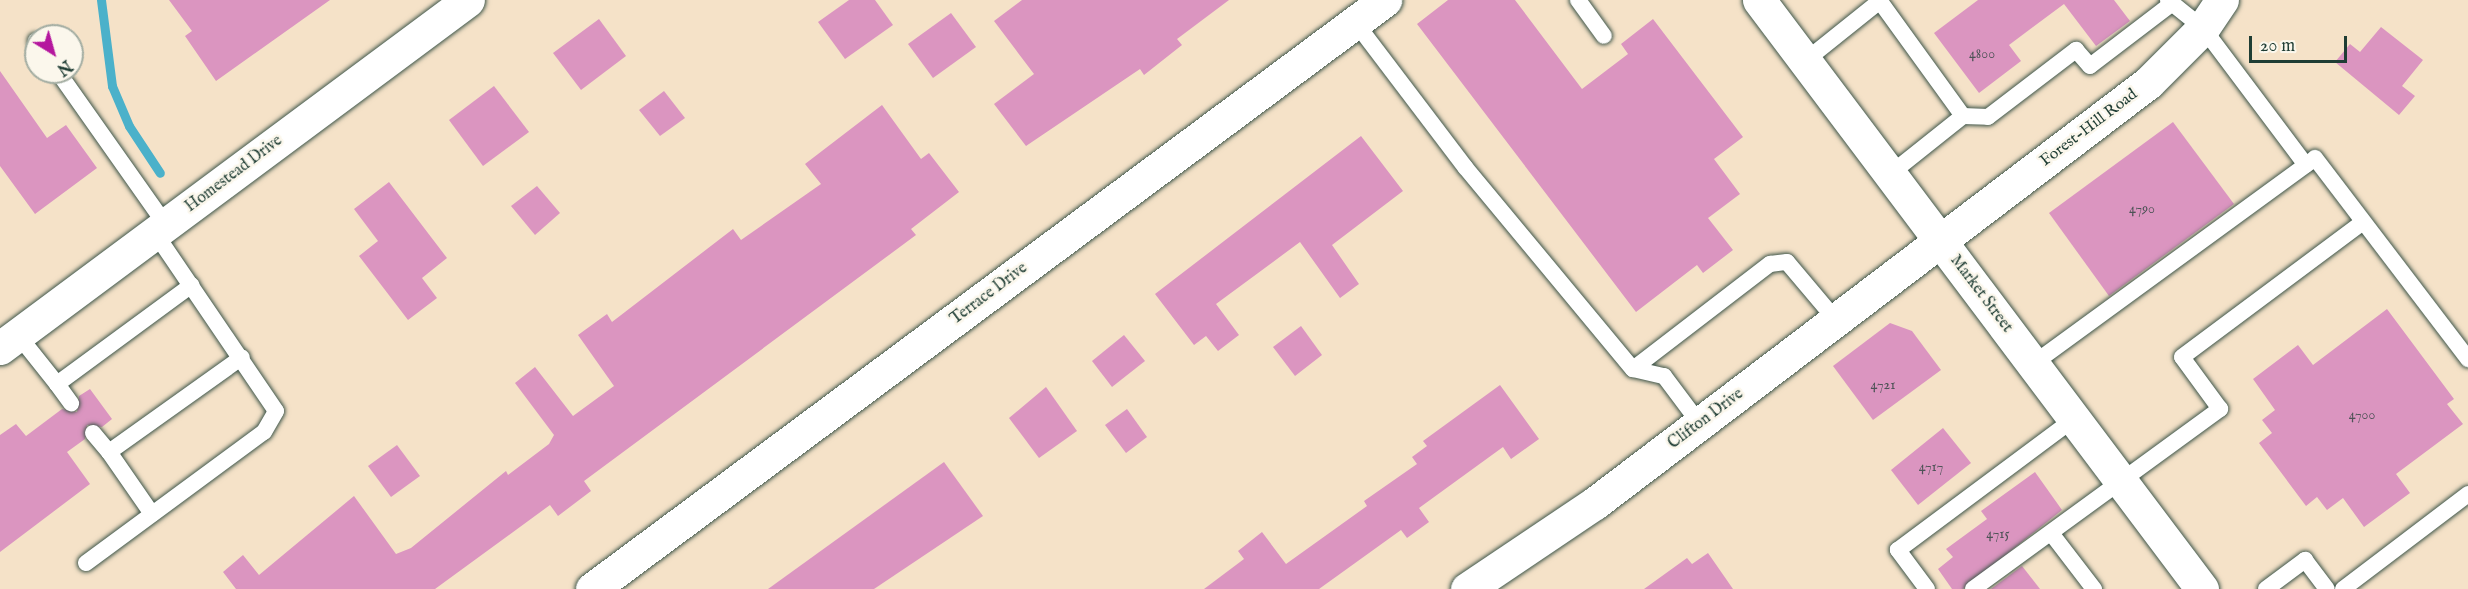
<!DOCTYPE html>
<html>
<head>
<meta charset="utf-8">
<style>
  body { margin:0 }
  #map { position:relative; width:2468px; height:589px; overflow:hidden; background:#f5e2c8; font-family:"IM FELL English",serif }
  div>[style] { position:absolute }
  .stream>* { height:9px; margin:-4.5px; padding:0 4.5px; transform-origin:4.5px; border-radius:4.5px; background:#4bb1ca }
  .building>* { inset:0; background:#db95c0 }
  .roads { filter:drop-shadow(0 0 2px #3f564a) drop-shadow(0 0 2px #3f564a) }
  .lane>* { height:16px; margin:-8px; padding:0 8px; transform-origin:8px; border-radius:8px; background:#fff }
  .street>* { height:33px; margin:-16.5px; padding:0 16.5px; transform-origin:16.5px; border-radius:16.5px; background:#fff }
  .primary>* { height:33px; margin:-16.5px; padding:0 16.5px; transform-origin:16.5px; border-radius:16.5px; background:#fff }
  span { translate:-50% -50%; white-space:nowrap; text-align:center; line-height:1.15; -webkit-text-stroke:5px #fbf7ec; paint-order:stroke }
  .number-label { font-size:14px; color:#4e5357 }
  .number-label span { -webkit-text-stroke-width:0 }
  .street-label { font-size:16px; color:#1f3d34 }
  .north { position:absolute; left:24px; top:24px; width:60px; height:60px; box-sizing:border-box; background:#fbf7ec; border:2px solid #a3ada2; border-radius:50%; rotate:143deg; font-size:16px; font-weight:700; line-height:24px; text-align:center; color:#1f3d34 }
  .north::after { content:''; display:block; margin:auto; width:21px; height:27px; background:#b5179e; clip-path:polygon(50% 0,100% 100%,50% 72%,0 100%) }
  .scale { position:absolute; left:2249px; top:36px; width:98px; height:27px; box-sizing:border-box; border:3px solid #1f3d34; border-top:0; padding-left:8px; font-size:18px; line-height:21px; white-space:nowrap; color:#1f3d34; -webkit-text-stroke:4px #fbf7ec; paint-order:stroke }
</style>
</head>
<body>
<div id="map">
  <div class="stream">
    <div style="left:101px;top:0;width:87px;rotate:82.7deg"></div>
    <div style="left:112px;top:86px;width:43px;rotate:67deg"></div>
    <div style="left:129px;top:126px;width:56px;rotate:56.6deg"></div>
  </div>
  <div class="building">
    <div style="clip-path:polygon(169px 0,330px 0,216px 81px,185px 36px,192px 31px)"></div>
    <div style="clip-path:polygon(849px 0,875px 0,893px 25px,845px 59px,818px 22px)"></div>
    <div style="clip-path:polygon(1022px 0,1229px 0,1177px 39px,1182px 45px,1144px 75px,1140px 69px,1026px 146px,994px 104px,1034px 74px,994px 21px)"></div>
    <div style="clip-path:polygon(1448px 0,1515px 0,1582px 89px,1628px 54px,1621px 44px,1653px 19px,1743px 137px,1714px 159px,1740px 194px,1708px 218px,1733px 250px,1703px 273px,1697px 265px,1636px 312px,1417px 24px)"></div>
    <div style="clip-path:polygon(1978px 0,2114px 0,2130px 21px,2096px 46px,2064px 4px,2009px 45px,2021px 61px,1979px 93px,1934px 33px)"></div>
    <div style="clip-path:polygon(951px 13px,976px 47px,933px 78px,908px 44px)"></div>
    <div style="clip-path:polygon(599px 19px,626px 56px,581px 90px,553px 53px)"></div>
    <div style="clip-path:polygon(2381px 27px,2423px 60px,2402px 86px,2415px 96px,2399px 115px,2335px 62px,2350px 44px,2360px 52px)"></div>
    <div style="clip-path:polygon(0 71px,47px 138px,66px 125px,97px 168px,35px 214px,0 166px)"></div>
    <div style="clip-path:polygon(494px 86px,529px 132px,483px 166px,449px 120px)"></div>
    <div style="clip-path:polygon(664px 91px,685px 118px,660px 136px,639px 110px)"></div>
    <div style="clip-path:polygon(882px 105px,921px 159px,929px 153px,959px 192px,911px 229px,916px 235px,584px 481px,591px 491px,558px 516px,550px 505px,435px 589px,236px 589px,223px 572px,243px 555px,259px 575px,354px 496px,396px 554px,411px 548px,506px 471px,508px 475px,549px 444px,554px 435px,515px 383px,535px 367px,573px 416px,614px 386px,578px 335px,607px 314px,612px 322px,733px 229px,741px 240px,821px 184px,805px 164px)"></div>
    <div style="clip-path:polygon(2173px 122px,2234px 204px,2109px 296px,2049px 213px)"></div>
    <div style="clip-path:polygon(1361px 136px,1403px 191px,1332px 245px,1359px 284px,1340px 298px,1300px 242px,1216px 304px,1239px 335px,1218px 351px,1206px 336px,1194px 345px,1155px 294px)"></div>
    <div style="clip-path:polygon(389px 182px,447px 258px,422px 278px,437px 298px,408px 320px,359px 256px,378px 241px,354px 209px)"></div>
    <div style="clip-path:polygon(537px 186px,560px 213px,535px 235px,511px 206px)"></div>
    <div style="clip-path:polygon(2387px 309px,2454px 399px,2447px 404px,2463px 424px,2396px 474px,2410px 493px,2364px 527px,2343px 498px,2327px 510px,2317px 497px,2306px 506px,2259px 443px,2272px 433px,2262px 420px,2275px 410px,2253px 379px,2298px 345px,2313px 365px)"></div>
    <div style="clip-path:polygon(1890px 323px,1912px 331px,1941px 370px,1873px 420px,1833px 366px)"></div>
    <div style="clip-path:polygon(1301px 326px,1322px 355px,1295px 376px,1273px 347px)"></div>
    <div style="clip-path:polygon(1124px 335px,1145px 361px,1112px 387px,1092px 361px)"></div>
    <div style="clip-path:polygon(1500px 385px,1539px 439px,1511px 459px,1503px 447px,1419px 508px,1429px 522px,1407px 538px,1401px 530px,1319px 589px,1204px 589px,1244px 559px,1238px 551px,1262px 532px,1286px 564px,1367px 506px,1364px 501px,1417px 464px,1412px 457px,1427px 446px,1423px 441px)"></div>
    <div style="clip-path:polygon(1046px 387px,1077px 431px,1039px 458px,1009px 418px)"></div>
    <div style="clip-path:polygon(90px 389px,112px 419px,102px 427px,87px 425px,85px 439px,67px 452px,90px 484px,0 552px,0 435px,16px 424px,26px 436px,62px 409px,77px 412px,79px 396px)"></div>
    <div style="clip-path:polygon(1127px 409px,1147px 437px,1126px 453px,1105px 425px)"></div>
    <div style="clip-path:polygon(1943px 428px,1971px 463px,1918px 505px,1891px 470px)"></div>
    <div style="clip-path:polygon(397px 445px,420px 476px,391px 497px,368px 466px)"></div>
    <div style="clip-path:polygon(944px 462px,983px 516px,874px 589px,768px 589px)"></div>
    <div style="clip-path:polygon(2035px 472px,2062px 510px,1963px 589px,1952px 589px,1938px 569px,1953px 557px,1946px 549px,1987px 519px,1981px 511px)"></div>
    <div style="clip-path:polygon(1708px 553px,1733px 589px,1644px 589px,1687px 558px,1692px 564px)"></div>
    <div style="clip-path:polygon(2022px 566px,2040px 589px,1991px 589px)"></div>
  </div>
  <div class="roads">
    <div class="lane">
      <div style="left:1578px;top:0;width:44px;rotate:54.2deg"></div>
      <div style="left:1879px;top:0;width:143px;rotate:54.1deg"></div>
      <div style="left:1963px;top:116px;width:93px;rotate:141.5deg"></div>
      <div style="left:2168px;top:0;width:45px;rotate:38.7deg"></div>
      <div style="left:2203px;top:28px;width:171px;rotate:53.1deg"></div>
      <div style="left:1355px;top:22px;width:182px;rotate:52.8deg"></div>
      <div style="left:1465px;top:167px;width:263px;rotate:50.3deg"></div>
      <div style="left:1633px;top:369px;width:32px;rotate:13deg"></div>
      <div style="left:1664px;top:376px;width:60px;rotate:53.1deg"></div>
      <div style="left:36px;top:41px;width:1px;rotate:90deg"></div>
      <div style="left:1805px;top:61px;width:96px;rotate:-38.7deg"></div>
      <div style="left:58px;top:72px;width:187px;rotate:54.8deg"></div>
      <div style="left:1963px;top:116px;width:25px;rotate:2deg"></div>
      <div style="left:1988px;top:117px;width:111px;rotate:-37.3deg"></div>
      <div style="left:2076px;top:50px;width:21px;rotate:49deg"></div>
      <div style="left:2090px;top:66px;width:102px;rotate:-37.4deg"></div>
      <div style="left:18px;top:335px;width:63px;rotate:51.5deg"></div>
      <div style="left:57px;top:384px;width:167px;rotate:-36.3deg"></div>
      <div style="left:2033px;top:364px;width:349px;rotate:-36.1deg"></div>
      <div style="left:2315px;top:158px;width:253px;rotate:52.7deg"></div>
      <div style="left:1633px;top:369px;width:173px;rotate:-37.5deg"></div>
      <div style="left:1770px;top:264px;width:17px;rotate:-7deg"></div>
      <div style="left:1787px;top:262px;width:76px;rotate:49.8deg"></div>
      <div style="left:57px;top:384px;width:24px;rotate:54deg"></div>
      <div style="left:93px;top:433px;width:25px;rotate:50deg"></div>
      <div style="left:152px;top:514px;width:75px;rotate:-124.7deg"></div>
      <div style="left:109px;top:452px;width:163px;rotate:-35.5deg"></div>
      <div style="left:2051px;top:533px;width:71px;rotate:52.5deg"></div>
      <div style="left:86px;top:563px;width:221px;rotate:-36.4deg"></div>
      <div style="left:264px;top:432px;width:24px;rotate:-60deg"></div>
      <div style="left:276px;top:411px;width:215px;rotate:-124.2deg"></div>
      <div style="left:1927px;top:589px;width:49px;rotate:-126.6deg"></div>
      <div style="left:1898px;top:550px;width:219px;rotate:-36.7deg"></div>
      <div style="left:1973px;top:589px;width:306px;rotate:-36.1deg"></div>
      <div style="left:2220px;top:409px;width:64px;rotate:-126.2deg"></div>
      <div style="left:2182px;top:357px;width:226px;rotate:-36.7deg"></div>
      <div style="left:2266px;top:589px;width:49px;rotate:-36.6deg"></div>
      <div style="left:2305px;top:560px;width:36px;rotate:53deg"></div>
      <div style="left:2343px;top:589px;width:157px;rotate:-37.2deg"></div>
    </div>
    <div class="street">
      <div style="left:0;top:348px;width:583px;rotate:-36.63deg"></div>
      <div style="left:592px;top:589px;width:988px;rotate:-36.6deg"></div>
      <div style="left:1467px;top:589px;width:154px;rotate:-33.9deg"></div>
      <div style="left:1595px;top:503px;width:694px;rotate:-37.22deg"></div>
      <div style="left:2148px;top:83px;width:78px;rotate:-45deg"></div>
      <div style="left:2203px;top:28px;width:34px;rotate:-56deg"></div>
    </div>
    <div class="primary">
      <div style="left:1759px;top:0;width:737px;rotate:53.05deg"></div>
    </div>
  </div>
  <div class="number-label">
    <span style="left:1982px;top:54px">4800</span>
    <span style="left:2142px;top:209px">4790</span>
    <span style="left:1883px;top:385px">4721</span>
    <span style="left:2362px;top:415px">4700</span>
    <span style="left:1931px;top:467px">4717</span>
    <span style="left:1998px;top:534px">4715</span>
  </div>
  <div class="street-label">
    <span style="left:2089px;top:128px;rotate:-37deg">Forest-Hill Road</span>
    <span style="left:234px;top:174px;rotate:-37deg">Homestead Drive</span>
    <span style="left:989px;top:294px;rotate:-37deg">Terrace Drive</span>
    <span style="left:1981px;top:294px;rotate:53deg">Market Street</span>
    <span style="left:1706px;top:419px;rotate:-37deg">Clifton Drive</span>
  </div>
  <div class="north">N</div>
  <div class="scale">20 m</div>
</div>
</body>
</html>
